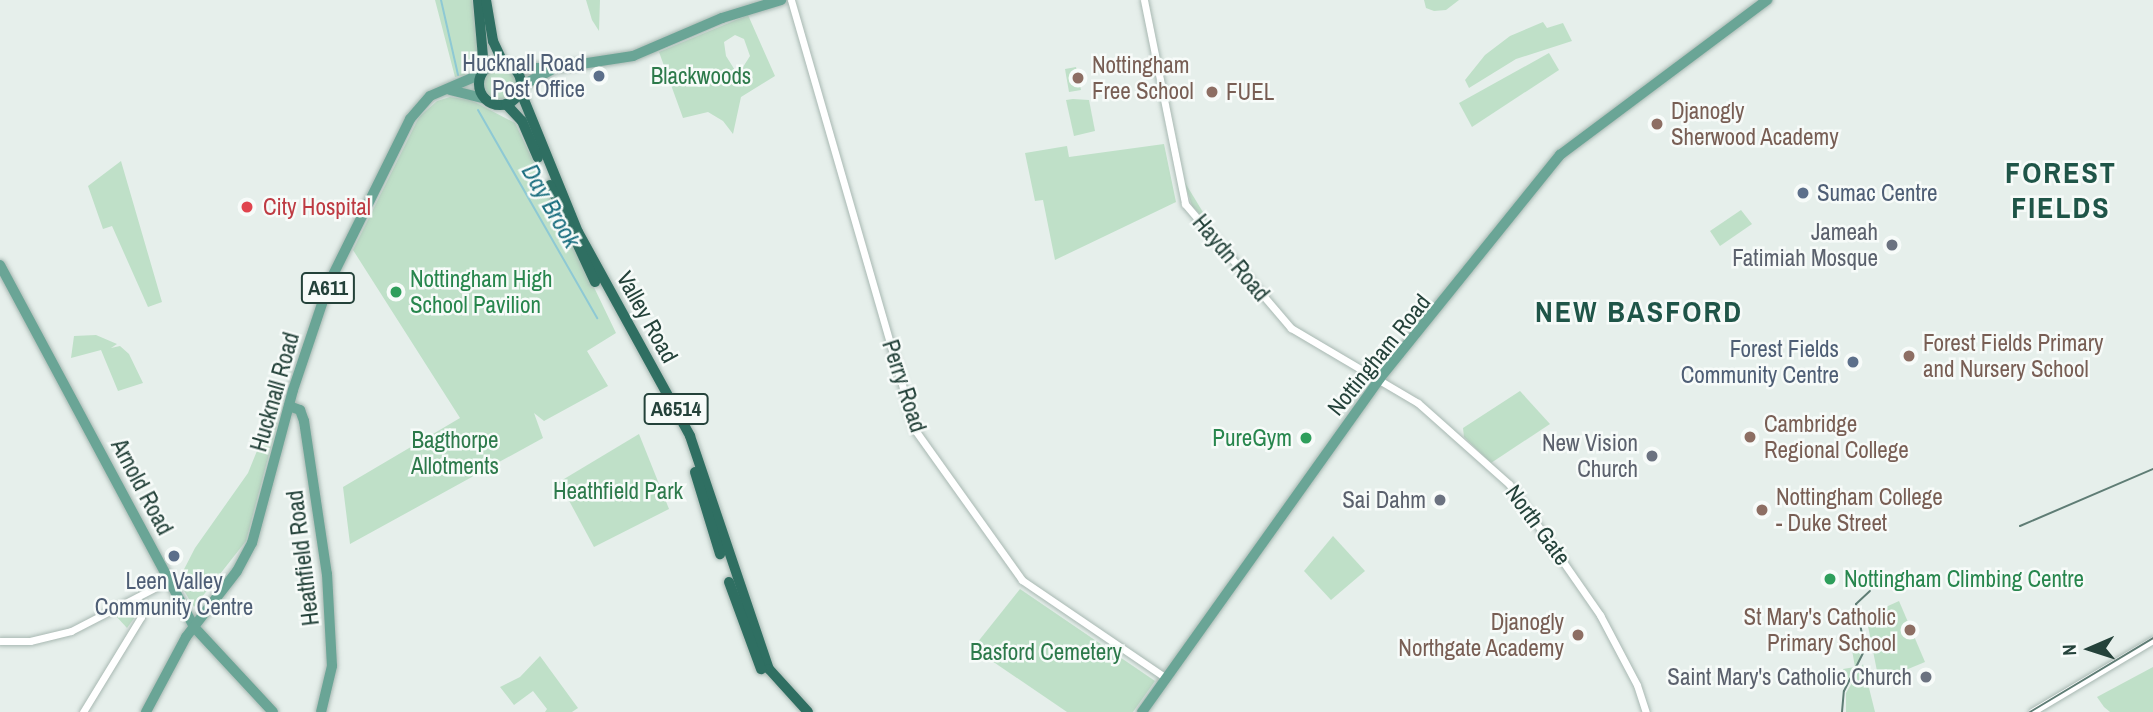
<!DOCTYPE html>
<html>
<head>
<meta charset="utf-8">
<style>
  body { margin:0 }
  #map { position:relative; width:2153px; height:712px; overflow:hidden; background:#e6efeb; font-family:"Archivo Narrow",sans-serif }
  div>[style] { position:absolute }
  .green>* { inset:0; background:#bfe0c8 }
  .round { border-radius:50% }
  .stream>* { height:2px; margin:-1px; padding:0 1px; transform-origin:1px; border-radius:1px; background:#8ec9d4 }
  .roads { filter:drop-shadow(0 0 2px #a8b8b2) drop-shadow(0 0 2px #a8b8b2) }
  .minor>* { height:7px; margin:-3.5px; padding:0 3.5px; transform-origin:3.5px; border-radius:3.5px; background:#fff }
  .major>* { height:10px; margin:-5px; padding:0 5px; transform-origin:5px; border-radius:5px; background:#6aa596 }
  .highway>* { height:10px; margin:-5px; padding:0 5px; transform-origin:5px; border-radius:5px; background:#2f6f62 }
  .highway>.ring { margin:-5px; padding:0; box-sizing:content-box; background:none; border:10px solid #2f6f62; border-radius:50% }
  .tram>* { height:2px; margin:-1px; padding:0 1px; transform-origin:1px; border-radius:1px; background:#5f7d75 }
  .dots>* { width:19px; height:19px; translate:-50% -50%; box-sizing:border-box; border:4px solid #f7fbf9; border-radius:50% }
  span { translate:-50% -50%; white-space:nowrap; text-align:center; line-height:1.15; -webkit-text-stroke:5px #f7fbf9; paint-order:stroke }
  .shield-label span { padding:2px 5px; background:#f7fbf9; border:2px solid; border-radius:5px; -webkit-text-stroke-width:0 }
  .shield-label { font-size:21px; color:#24423a; font-weight:700 }
  .service-label { font-size:23px; color:#4e5e75 }
  .right { translate:-100% -50%; text-align:right }
  .left { translate:0 -50%; text-align:left }
  .education-label { font-size:23px; color:#785e54 }
  .park-label { font-size:23px; color:#2d7a4b }
  .health-label { font-size:23px; color:#be3a42 }
  .worship-label { font-size:23px; color:#5b616d }
  .street-label { font-size:23px; color:#24423a }
  .leisure-label { font-size:23px; color:#27864d }
  .water-label { font-size:24px; color:#1c6f80; font-style:italic }
  .district-label { font-size:30px; color:#1f5548; font-weight:700; letter-spacing:2px }
  .north { position:absolute; left:2055px; top:614px; width:70px; height:70px; -webkit-text-stroke:5px #f7fbf9; paint-order:stroke; rotate:267deg; font-size:19px; font-weight:700; line-height:28px; text-align:center; color:#24423a }
  .north::after { content:''; display:block; margin:auto; width:24px; height:32px; background:#24423a; clip-path:polygon(50% 0,100% 100%,50% 72%,0 100%) }
</style>
</head>
<body>
<div id="map">
  <div class="green">
    <div style="clip-path:polygon(435px 0,472px 0,479px 60px,472px 71px,470px 63px,463px 66px,465px 75px,455px 77px)"></div>
    <div style="clip-path:polygon(586px 0,600px 0,599px 31px,592px 20px)"></div>
    <div style="clip-path:polygon(1424px 0,1459px 0,1446px 10px,1434px 11px,1426px 8px)"></div>
    <div style="clip-path:polygon(evenodd,748px 15px,775px 76px,741px 97px,733px 134px,723px 121px,708px 112px,683px 118px,659px 52px,748px 15px,735px 35px,744px 39px,750px 56px,738px 75px,726px 56px,724px 42px,735px 35px)"></div>
    <div style="clip-path:polygon(1543px 22px,1547px 28px,1563px 23px,1572px 41px,1516px 59px,1469px 88px,1465px 80px,1485px 55px,1510px 36px)"></div>
    <div style="clip-path:polygon(1549px 53px,1559px 70px,1472px 127px,1459px 103px)"></div>
    <div style="clip-path:polygon(1076px 67px,1081px 90px,1069px 92px,1065px 69px)"></div>
    <div class="round" style="left:484px;top:68px;width:32px;height:32px"></div>
    <div style="clip-path:polygon(450px 97px,471px 100px,515px 123px,616px 333px,587px 351px,608px 386px,544px 421px,534px 413px,543px 438px,350px 544px,343px 487px,460px 418px,353px 250px,419px 117px,437px 101px)"></div>
    <div style="clip-path:polygon(1073px 99px,1089px 100px,1095px 131px,1074px 136px,1066px 100px)"></div>
    <div style="clip-path:polygon(1164px 144px,1176px 202px,1055px 260px,1043px 200px,1035px 201px,1025px 153px,1067px 146px,1069px 157px)"></div>
    <div style="clip-path:polygon(121px 161px,162px 302px,148px 307px,112px 226px,103px 229px,88px 186px)"></div>
    <div style="clip-path:polygon(1184px 181px,1212px 227px,1192px 206px)"></div>
    <div style="clip-path:polygon(1741px 210px,1752px 224px,1720px 246px,1710px 231px)"></div>
    <div style="clip-path:polygon(96px 335px,117px 344px,111px 348px,120px 346px,129px 354px,143px 383px,118px 391px,101px 350px,71px 358px,74px 336px)"></div>
    <div style="clip-path:polygon(1520px 391px,1550px 424px,1491px 463px,1464px 437px,1463px 428px)"></div>
    <div style="clip-path:polygon(280px 394px,284px 398px,246px 541px,194px 607px,178px 581px,195px 548px,248px 473px)"></div>
    <div style="clip-path:polygon(639px 434px,669px 509px,594px 547px,559px 482px)"></div>
    <div style="clip-path:polygon(1333px 536px,1365px 571px,1331px 600px,1304px 571px)"></div>
    <div style="clip-path:polygon(1020px 589px,1155px 681px,1133px 712px,1067px 712px,973px 648px)"></div>
    <div style="clip-path:polygon(1899px 601px,1925px 662px,1879px 681px,1866px 616px)"></div>
    <div style="clip-path:polygon(131px 606px,138px 613px,127px 628px,115px 615px)"></div>
    <div style="clip-path:polygon(1852px 650px,1860px 652px,1861px 659px,1844px 685px,1843px 669px,1855px 667px)"></div>
    <div style="clip-path:polygon(540px 656px,578px 708px,572px 712px,545px 712px,547px 709px,533px 691px,514px 705px,500px 687px,520px 677px)"></div>
    <div style="clip-path:polygon(1863px 664px,1875px 712px,1846px 712px,1846px 693px)"></div>
    <div style="clip-path:polygon(2153px 667px,2153px 712px,2110px 712px,2104px 707px,2097px 697px)"></div>
  </div>
  <div class="stream">
    <div style="left:441px;top:0;width:77px;rotate:77.2deg"></div>
    <div style="left:478px;top:110px;width:240px;rotate:60.2deg"></div>
  </div>
  <div class="roads">
    <div class="minor">
      <div style="left:791px;top:0;width:448px;rotate:73.9deg"></div>
      <div style="left:915px;top:430px;width:184px;rotate:54.5deg"></div>
      <div style="left:1022px;top:580px;width:174px;rotate:34.2deg"></div>
      <div style="left:1144px;top:0;width:208px;rotate:78.6deg"></div>
      <div style="left:1185px;top:204px;width:163px;rotate:49.5deg"></div>
      <div style="left:1291px;top:328px;width:147px;rotate:30.6deg"></div>
      <div style="left:1418px;top:403px;width:122px;rotate:41.7deg"></div>
      <div style="left:1509px;top:484px;width:160px;rotate:55.2deg"></div>
      <div style="left:1600px;top:615px;width:79px;rotate:62.1deg"></div>
      <div style="left:1637px;top:685px;width:28px;rotate:72deg"></div>
      <div style="left:0;top:641px;width:30px"></div>
      <div style="left:30px;top:641px;width:42px;rotate:-13.7deg"></div>
      <div style="left:71px;top:631px;width:111px;rotate:-27.3deg"></div>
      <div style="left:83px;top:712px;width:111px;rotate:-58.6deg"></div>
      <div style="left:141px;top:617px;width:20px;rotate:-101deg"></div>
      <div style="left:2032px;top:712px;width:141px;rotate:-30.8deg"></div>
    </div>
    <div class="major">
      <div style="left:515px;top:68px;width:40px"></div>
      <div style="left:555px;top:68px;width:79px;rotate:-8.7deg"></div>
      <div style="left:633px;top:56px;width:97px;rotate:-23.1deg"></div>
      <div style="left:722px;top:18px;width:62px;rotate:-17deg"></div>
      <div style="left:521px;top:86px;width:34px;rotate:-28deg"></div>
      <div style="left:450px;top:90px;width:36px;rotate:14deg"></div>
      <div style="left:0;top:265px;width:411px;rotate:61.8deg"></div>
      <div style="left:194px;top:627px;width:116px;rotate:47.1deg"></div>
      <div style="left:289px;top:406px;width:12px;rotate:20deg"></div>
      <div style="left:300px;top:410px;width:12px;rotate:70deg"></div>
      <div style="left:304px;top:421px;width:155px;rotate:81.5deg"></div>
      <div style="left:327px;top:574px;width:92px;rotate:86.9deg"></div>
      <div style="left:332px;top:666px;width:47px;rotate:103.4deg"></div>
      <div style="left:146px;top:712px;width:85px;rotate:-61.9deg"></div>
      <div style="left:186px;top:637px;width:83px;rotate:-52.3deg"></div>
      <div style="left:237px;top:571px;width:32px;rotate:-62deg"></div>
      <div style="left:252px;top:543px;width:158px;rotate:-75deg"></div>
      <div style="left:293px;top:390px;width:113px;rotate:-71.4deg"></div>
      <div style="left:329px;top:283px;width:183px;rotate:-63.7deg"></div>
      <div style="left:410px;top:119px;width:30px;rotate:-49deg"></div>
      <div style="left:430px;top:96px;width:56px;rotate:-23.3deg"></div>
      <div style="left:1142px;top:712px;width:410px;rotate:-54.5deg"></div>
      <div style="left:1380px;top:378px;width:287px;rotate:-51.1deg"></div>
      <div style="left:1560px;top:155px;width:259px;rotate:-36.8deg"></div>
    </div>
    <div class="highway">
      <div style="left:478px;top:0;width:69px;rotate:85deg"></div>
      <div style="left:486px;top:0;width:42px;rotate:80.3deg"></div>
      <div style="left:493px;top:41px;width:23px;rotate:65deg"></div>
      <div class="ring" style="left:479px;top:63px;width:32px;height:32px"></div>
      <div style="left:520px;top:90px;width:153px;rotate:67.8deg"></div>
      <div style="left:578px;top:232px;width:233px;rotate:61.2deg"></div>
      <div style="left:690px;top:436px;width:246px;rotate:71.3deg"></div>
      <div style="left:769px;top:669px;width:58px;rotate:47.8deg"></div>
      <div style="left:506px;top:104px;width:23px;rotate:47deg"></div>
      <div style="left:522px;top:121px;width:40px;rotate:66.6deg"></div>
      <div style="left:550px;top:185px;width:107px;rotate:65.1deg"></div>
      <div style="left:695px;top:472px;width:86px;rotate:73deg"></div>
      <div style="left:729px;top:582px;width:93px;rotate:69.8deg"></div>
    </div>
  </div>
  <div class="tram">
    <div style="left:2020px;top:526px;width:145px;rotate:-23.2deg"></div>
    <div style="left:1842px;top:712px;width:21px;rotate:-85deg"></div>
    <div style="left:1844px;top:691px;width:47px;rotate:-63.4deg"></div>
    <div style="left:1865px;top:649px;width:46px;rotate:-101.3deg"></div>
    <div style="left:1856px;top:604px;width:19px;rotate:-43deg"></div>
    <div style="left:2030px;top:712px;width:144px;rotate:-31deg"></div>
  </div>
  <div class="dots">
    <div style="left:599px;top:76px;background:#5c6f8a"></div>
    <div style="left:1078px;top:78px;background:#8d6e63"></div>
    <div style="left:1212px;top:92px;background:#8d6e63"></div>
    <div style="left:1657px;top:124px;background:#8d6e63"></div>
    <div style="left:1803px;top:193px;background:#5c6f8a"></div>
    <div style="left:247px;top:207px;background:#e0444e"></div>
    <div style="left:1892px;top:245px;background:#6b7280"></div>
    <div style="left:396px;top:292px;background:#2e9e5b"></div>
    <div style="left:1909px;top:356px;background:#8d6e63"></div>
    <div style="left:1853px;top:362px;background:#5c6f8a"></div>
    <div style="left:1750px;top:437px;background:#8d6e63"></div>
    <div style="left:1306px;top:438px;background:#2e9e5b"></div>
    <div style="left:1652px;top:456px;background:#6b7280"></div>
    <div style="left:1440px;top:500px;background:#6b7280"></div>
    <div style="left:1762px;top:510px;background:#8d6e63"></div>
    <div style="left:174px;top:556px;background:#5c6f8a"></div>
    <div style="left:1830px;top:579px;background:#2e9e5b"></div>
    <div style="left:1910px;top:630px;background:#8d6e63"></div>
    <div style="left:1578px;top:635px;background:#8d6e63"></div>
    <div style="left:1926px;top:677px;background:#6b7280"></div>
  </div>
  <div class="shield-label">
    <span style="left:328px;top:288px">A611</span>
    <span style="left:676px;top:409px">A6514</span>
  </div>
  <div class="service-label">
    <span class="right" style="left:585px;top:76px">Hucknall Road<br>Post Office</span>
    <span class="left" style="left:1817px;top:193px">Sumac Centre</span>
    <span class="right" style="left:1839px;top:362px">Forest Fields<br>Community Centre</span>
    <span style="left:174px;top:594px">Leen Valley<br>Community Centre</span>
  </div>
  <div class="education-label">
    <span class="left" style="left:1092px;top:78px">Nottingham<br>Free School</span>
    <span class="left" style="left:1226px;top:92px">FUEL</span>
    <span class="left" style="left:1671px;top:124px">Djanogly<br>Sherwood Academy</span>
    <span class="left" style="left:1923px;top:356px">Forest Fields Primary<br>and Nursery School</span>
    <span class="left" style="left:1764px;top:437px">Cambridge<br>Regional College</span>
    <span class="left" style="left:1776px;top:510px">Nottingham College<br>- Duke Street</span>
    <span class="right" style="left:1896px;top:630px">St Mary's Catholic<br>Primary School</span>
    <span class="right" style="left:1564px;top:635px">Djanogly<br>Northgate Academy</span>
  </div>
  <div class="park-label">
    <span style="left:701px;top:76px">Blackwoods</span>
    <span style="left:455px;top:453px">Bagthorpe<br>Allotments</span>
    <span style="left:618px;top:491px">Heathfield Park</span>
    <span style="left:1046px;top:652px">Basford Cemetery</span>
  </div>
  <div class="health-label">
    <span class="left" style="left:263px;top:207px">City Hospital</span>
  </div>
  <div class="worship-label">
    <span class="right" style="left:1878px;top:245px">Jameah<br>Fatimiah Mosque</span>
    <span class="right" style="left:1638px;top:456px">New Vision<br>Church</span>
    <span class="right" style="left:1426px;top:500px">Sai Dahm</span>
    <span class="right" style="left:1912px;top:677px">Saint Mary's Catholic Church</span>
  </div>
  <div class="street-label">
    <span style="left:1231px;top:258px;rotate:50deg">Haydn Road</span>
    <span style="left:647px;top:317px;rotate:61deg">Valley Road</span>
    <span style="left:1379px;top:355px;rotate:-51deg">Nottingham Road</span>
    <span style="left:904px;top:386px;rotate:72deg">Perry Road</span>
    <span style="left:275px;top:392px;rotate:-74deg">Hucknall Road</span>
    <span style="left:142px;top:487px;rotate:62deg">Arnold Road</span>
    <span style="left:1538px;top:525px;rotate:54deg">North Gate</span>
    <span style="left:303px;top:558px;rotate:-97deg">Heathfield Road</span>
  </div>
  <div class="leisure-label">
    <span class="left" style="left:410px;top:292px">Nottingham High<br>School Pavilion</span>
    <span class="right" style="left:1292px;top:438px">PureGym</span>
    <span class="left" style="left:1844px;top:579px">Nottingham Climbing Centre</span>
  </div>
  <div class="water-label">
    <span style="left:551px;top:206px;rotate:60deg">Day Brook</span>
  </div>
  <div class="district-label">
    <span style="left:2061px;top:189px">FOREST<br>FIELDS</span>
    <span style="left:1639px;top:311px">NEW BASFORD</span>
  </div>
  <div class="north">N</div>
</div>
</body>
</html>
